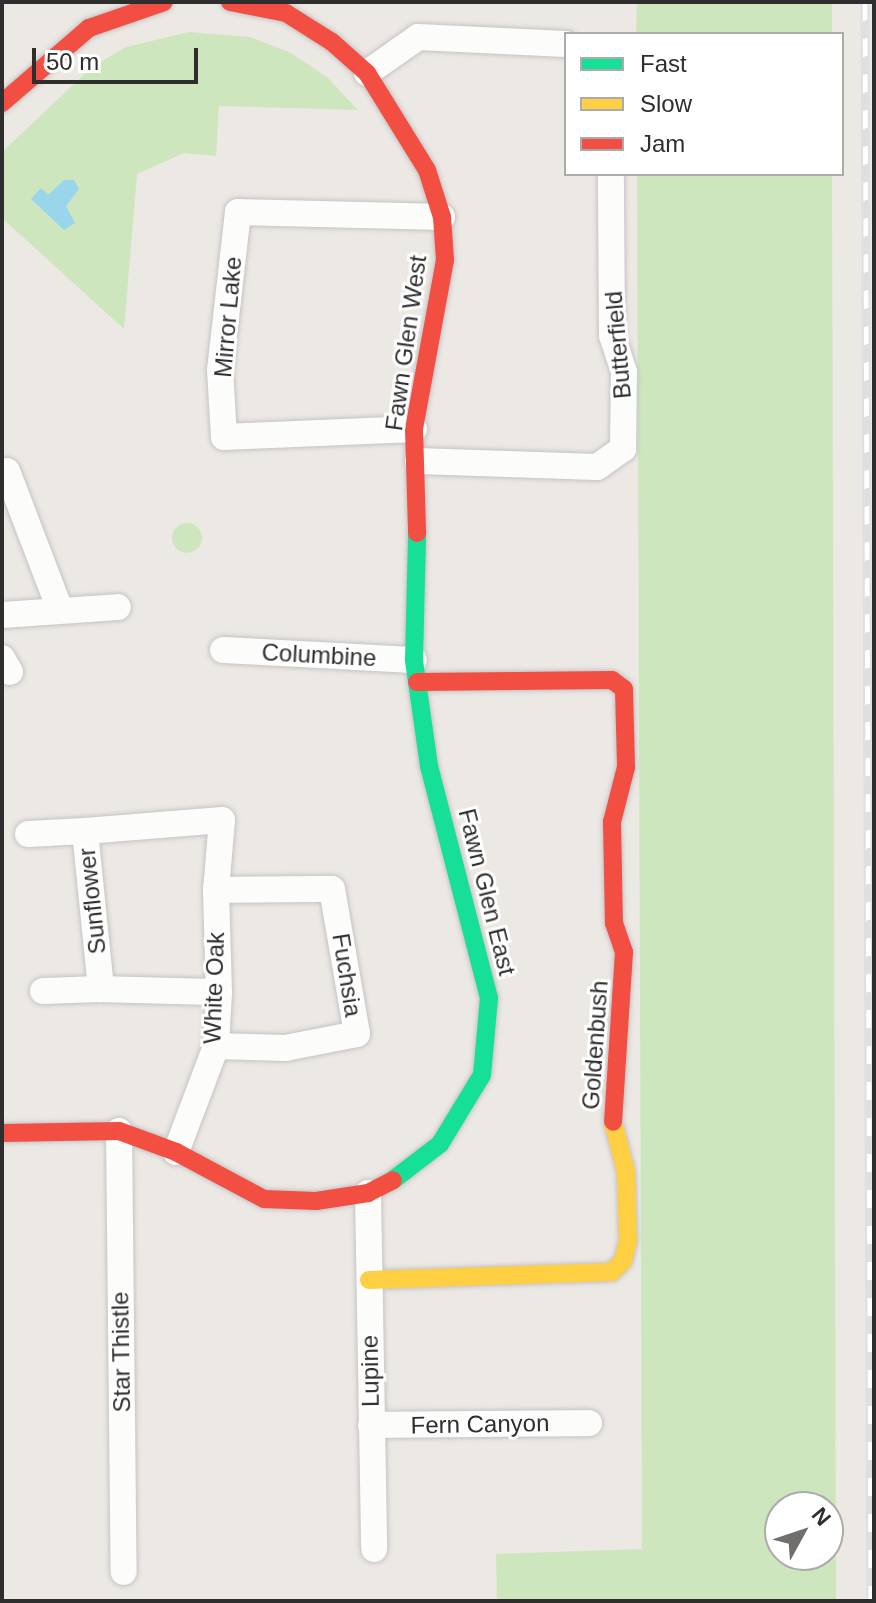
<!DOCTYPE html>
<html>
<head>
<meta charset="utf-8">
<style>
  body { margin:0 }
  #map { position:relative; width:876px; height:1603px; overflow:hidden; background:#ece8e4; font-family:Arial,sans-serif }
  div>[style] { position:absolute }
  .green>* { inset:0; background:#cee6be }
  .round { border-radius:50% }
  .water>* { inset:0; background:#99d6ec }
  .roads { filter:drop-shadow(0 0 2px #c5c4c5) drop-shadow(0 0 2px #c5c4c5) }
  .street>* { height:26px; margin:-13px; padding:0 13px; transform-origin:13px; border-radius:13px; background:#fcfcfb }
  .fast>* { height:18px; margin:-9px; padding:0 9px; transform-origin:9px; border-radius:9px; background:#16e098 }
  .slow>* { height:18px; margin:-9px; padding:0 9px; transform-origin:9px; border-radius:9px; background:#ffcf43 }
  .jam>* { height:18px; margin:-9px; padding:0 9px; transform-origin:9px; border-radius:9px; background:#f24e42 }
  .rail>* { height:9px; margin-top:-4.5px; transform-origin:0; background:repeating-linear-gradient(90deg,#fff 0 18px,#dfdfe1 0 36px); box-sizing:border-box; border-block:2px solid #dfdfe1 }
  span { translate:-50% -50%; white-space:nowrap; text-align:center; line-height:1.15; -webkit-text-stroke:6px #fff; paint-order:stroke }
  .street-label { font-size:24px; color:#2e2e2e }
  .frame { position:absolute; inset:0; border:4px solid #2e2e2e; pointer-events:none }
  .legend { position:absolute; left:564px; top:32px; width:280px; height:144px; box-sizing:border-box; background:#fff; border:2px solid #ababab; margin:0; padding:10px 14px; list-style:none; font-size:24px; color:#2e2e2e }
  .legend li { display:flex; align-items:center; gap:16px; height:40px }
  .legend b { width:40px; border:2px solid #ababab }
  .north { position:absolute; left:764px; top:1491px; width:80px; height:80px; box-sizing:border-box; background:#fff; border:2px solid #ababab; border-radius:50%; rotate:50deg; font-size:22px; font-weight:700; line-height:32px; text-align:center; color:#2e2e2e }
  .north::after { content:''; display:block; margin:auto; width:28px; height:36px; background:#706f6e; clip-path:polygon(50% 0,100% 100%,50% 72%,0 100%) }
  .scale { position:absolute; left:32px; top:48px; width:166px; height:36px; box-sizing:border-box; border:4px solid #2e2e2e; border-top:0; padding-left:10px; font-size:24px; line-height:28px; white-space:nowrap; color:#2e2e2e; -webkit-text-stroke:6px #fff; paint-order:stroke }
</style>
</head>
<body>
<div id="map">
  <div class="green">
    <div style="clip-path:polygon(637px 2px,832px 2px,832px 34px,636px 34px)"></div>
    <div style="clip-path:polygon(189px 32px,250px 37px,291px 53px,327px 77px,358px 110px,219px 106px,216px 156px,184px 153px,137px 174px,124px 329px,2px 218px,2px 152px,92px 67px,126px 47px)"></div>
    <div style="clip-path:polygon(evenodd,637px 174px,832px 174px,836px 1601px,497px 1601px,496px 1554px,642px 1549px,637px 174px,780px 1507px,828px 1507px,828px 1555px,780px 1555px,780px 1507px)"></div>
    <div class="round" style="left:172px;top:523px;width:30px;height:30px"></div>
  </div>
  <div class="water">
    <div style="clip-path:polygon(64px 180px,74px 180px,79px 189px,66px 206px,75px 223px,64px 230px,31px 199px,41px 188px,48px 195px)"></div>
  </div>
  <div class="roads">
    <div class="street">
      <div style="left:367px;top:73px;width:62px;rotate:-35.2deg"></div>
      <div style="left:418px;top:37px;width:148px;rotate:2.7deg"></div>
      <div style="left:414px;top:429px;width:190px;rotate:177.6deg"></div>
      <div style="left:224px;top:437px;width:67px;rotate:-93.4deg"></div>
      <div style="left:220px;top:370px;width:159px;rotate:-83.5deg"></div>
      <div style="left:238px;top:212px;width:204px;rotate:1.4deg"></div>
      <div style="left:418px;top:461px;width:179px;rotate:1.9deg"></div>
      <div style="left:597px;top:467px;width:32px;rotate:-35deg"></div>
      <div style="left:623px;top:449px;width:77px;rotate:-89.3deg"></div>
      <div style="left:624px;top:372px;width:38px;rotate:-108deg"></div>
      <div style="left:612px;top:336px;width:162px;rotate:-90.4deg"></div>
      <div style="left:7px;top:471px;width:149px;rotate:69.1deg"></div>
      <div style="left:2px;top:615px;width:116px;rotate:-3.9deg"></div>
      <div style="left:223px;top:650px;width:191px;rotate:3deg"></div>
      <div style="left:2px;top:658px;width:16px;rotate:60deg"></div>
      <div style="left:28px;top:834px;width:57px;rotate:-3deg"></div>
      <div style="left:216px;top:890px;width:116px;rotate:-0.5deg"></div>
      <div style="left:332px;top:889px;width:147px;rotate:80.2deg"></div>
      <div style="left:357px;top:1034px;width:73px;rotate:169deg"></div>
      <div style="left:285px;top:1048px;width:69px;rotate:-178.3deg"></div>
      <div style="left:43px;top:991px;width:58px;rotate:-2deg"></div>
      <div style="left:119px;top:1131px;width:441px;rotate:89.4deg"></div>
      <div style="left:176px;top:1152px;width:113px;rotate:-69.3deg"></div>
      <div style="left:216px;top:1046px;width:54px;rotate:-86.8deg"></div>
      <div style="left:219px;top:992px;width:102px;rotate:-91.7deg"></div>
      <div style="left:216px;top:890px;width:70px;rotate:-85.1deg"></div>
      <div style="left:222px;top:820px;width:137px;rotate:175.4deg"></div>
      <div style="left:85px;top:831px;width:159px;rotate:84.2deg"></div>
      <div style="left:101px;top:989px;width:118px;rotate:1.5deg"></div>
      <div style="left:368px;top:1193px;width:356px;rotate:89deg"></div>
      <div style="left:371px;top:1425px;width:218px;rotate:-0.5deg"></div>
    </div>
    <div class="fast">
      <div style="left:393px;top:1180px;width:59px;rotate:-37.5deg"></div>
      <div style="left:440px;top:1144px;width:81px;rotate:-58.7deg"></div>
      <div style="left:482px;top:1075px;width:77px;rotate:-84.8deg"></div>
      <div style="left:489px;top:998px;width:240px;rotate:-104.5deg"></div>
      <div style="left:429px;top:766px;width:107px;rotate:-98.1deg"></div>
      <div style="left:414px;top:660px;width:127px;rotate:-88.6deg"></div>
    </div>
    <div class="slow">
      <div style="left:369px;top:1280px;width:243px;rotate:-1.9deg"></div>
      <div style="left:612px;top:1272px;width:16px;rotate:-45deg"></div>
      <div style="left:623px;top:1261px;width:21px;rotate:-76deg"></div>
      <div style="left:628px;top:1241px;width:69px;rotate:-91.7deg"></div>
      <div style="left:626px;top:1172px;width:52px;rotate:-104.6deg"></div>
    </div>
    <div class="jam">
      <div style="left:230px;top:2px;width:57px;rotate:11.1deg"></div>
      <div style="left:286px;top:13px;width:54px;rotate:32.2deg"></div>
      <div style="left:332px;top:42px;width:47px;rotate:41.5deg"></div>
      <div style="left:367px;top:73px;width:114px;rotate:58.3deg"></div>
      <div style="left:427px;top:170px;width:49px;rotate:72.3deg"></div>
      <div style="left:442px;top:217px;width:43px;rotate:86deg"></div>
      <div style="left:445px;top:260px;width:172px;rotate:100.4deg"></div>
      <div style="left:414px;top:429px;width:104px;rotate:88.3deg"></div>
      <div style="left:2px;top:103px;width:115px;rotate:-40.8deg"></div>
      <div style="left:89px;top:28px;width:79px;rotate:-19.1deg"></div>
      <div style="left:417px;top:682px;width:195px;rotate:-0.6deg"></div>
      <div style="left:612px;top:680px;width:15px;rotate:37deg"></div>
      <div style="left:624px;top:689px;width:78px;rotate:88.5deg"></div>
      <div style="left:626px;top:767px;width:57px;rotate:104.3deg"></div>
      <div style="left:612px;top:822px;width:101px;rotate:88.9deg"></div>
      <div style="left:614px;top:923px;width:31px;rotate:71deg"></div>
      <div style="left:624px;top:952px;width:170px;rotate:93.7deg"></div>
      <div style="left:2px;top:1133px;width:117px;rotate:-1deg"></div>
      <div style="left:119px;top:1131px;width:61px;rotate:20.2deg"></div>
      <div style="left:176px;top:1152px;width:100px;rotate:28.1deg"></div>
      <div style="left:264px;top:1199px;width:52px;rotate:2.2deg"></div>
      <div style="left:316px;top:1201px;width:53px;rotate:-8.7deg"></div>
      <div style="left:368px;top:1193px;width:28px;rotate:-27deg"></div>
    </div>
  </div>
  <div class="rail">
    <div style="left:865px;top:2px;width:1599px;rotate:89.79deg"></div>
  </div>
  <div class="street-label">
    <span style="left:228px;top:317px;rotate:-85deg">Mirror Lake</span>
    <span style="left:406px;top:343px;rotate:-82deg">Fawn Glen West</span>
    <span style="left:618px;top:345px;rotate:-95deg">Butterfield</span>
    <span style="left:319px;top:655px;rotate:3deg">Columbine</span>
    <span style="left:487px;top:892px;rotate:76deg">Fawn Glen East</span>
    <span style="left:92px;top:901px;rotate:-96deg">Sunflower</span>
    <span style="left:347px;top:975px;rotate:81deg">Fuchsia</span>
    <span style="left:214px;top:988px;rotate:-88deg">White Oak</span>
    <span style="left:595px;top:1045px;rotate:-86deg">Goldenbush</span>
    <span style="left:121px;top:1352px;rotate:-91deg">Star Thistle</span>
    <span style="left:370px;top:1371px;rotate:-91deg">Lupine</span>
    <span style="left:480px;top:1424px;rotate:-1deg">Fern Canyon</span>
  </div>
  <div class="frame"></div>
  <ul class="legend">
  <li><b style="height:10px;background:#16e098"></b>Fast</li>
  <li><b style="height:10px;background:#ffcf43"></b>Slow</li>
  <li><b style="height:10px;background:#f24e42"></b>Jam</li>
  </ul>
  <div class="north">N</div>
  <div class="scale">50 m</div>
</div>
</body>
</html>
